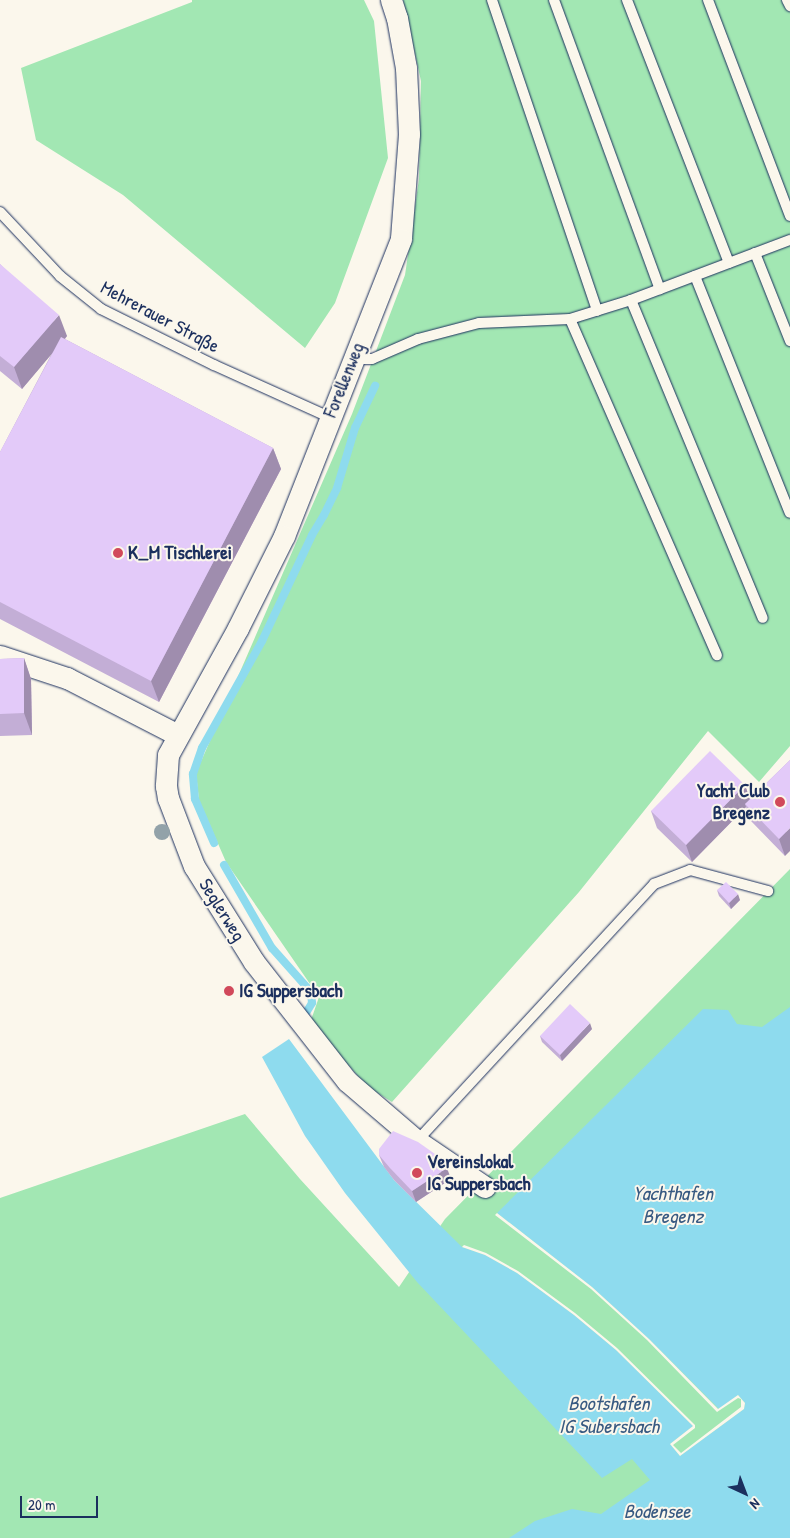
<!DOCTYPE html>
<html>
<head>
<meta charset="utf-8">
<style>
  body { margin:0 }
  #map { position:relative; width:790px; height:1538px; overflow:hidden; background:#fbf7ec; font-family:"Patrick Hand",sans-serif }
  div>[style] { position:absolute }
  .green>* { inset:0; background:#a2e7b3 }
  .water>* { inset:0; background:#8edbee }
  .pier>* { inset:0; background:#fbf7ec }
  .stream>* { height:8px; margin:-4px; padding:0 4px; transform-origin:4px; border-radius:4px; background:#8edbee }
  .roads { filter:drop-shadow(0 0 1px #1b2f5e) drop-shadow(0 0 1px #1b2f5e) }
  .lane>* { height:10px; margin:-5px; padding:0 5px; transform-origin:5px; border-radius:5px; background:#fbf7ec }
  .street>* { height:21px; margin:-10.5px; padding:0 10.5px; transform-origin:10.5px; border-radius:10.5px; background:#fbf7ec }
  .trees>* { width:16px; height:16px; margin:-8px; border-radius:50%; background:#92a2a9 }
  .wall>* { inset:0; background:#c3aed6 }
  .shaded-wall>* { inset:0; background:#9f8dae }
  .building>* { inset:0; background:#e3caf9 }
  .dots>* { width:14px; height:14px; translate:-50% -50%; box-sizing:border-box; border:2px solid #fbf7ec; border-radius:50% }
  span { translate:-50% -50%; white-space:nowrap; text-align:center; line-height:1.15; -webkit-text-stroke:4px #fbf7ec; paint-order:stroke }
  .street-label { font-size:19px; color:#1b2f5e }
  .poi-label { font-size:19px; color:#1b2f5e; font-weight:700 }
  .left { translate:0 -50%; text-align:left }
  .right { translate:-100% -50%; text-align:right }
  .water-label { font-size:20px; color:#385a82; font-style:italic }
  .north { position:absolute; left:720px; top:1468px; width:50px; height:50px; -webkit-text-stroke:4px #fbf7ec; paint-order:stroke; rotate:137deg; font-size:14px; font-weight:700; line-height:20px; text-align:center; color:#1b2f5e }
  .north::after { content:''; display:block; margin:auto; width:18px; height:22px; background:#1b2f5e; clip-path:polygon(50% 0,100% 100%,50% 72%,0 100%) }
  .scale { position:absolute; left:20px; top:1496px; width:78px; height:22px; box-sizing:border-box; border:2px solid #1b2f5e; border-top:0; padding-left:6px; font-size:15px; line-height:18px; white-space:nowrap; color:#1b2f5e; -webkit-text-stroke:4px #fbf7ec; paint-order:stroke }
</style>
</head>
<body>
<div id="map">
  <div class="green">
    <div style="clip-path:polygon(192px 0,364px 0,374px 21px,388px 158px,335px 303px,305px 348px,123px 195px,36px 140px,21px 68px,192px 2px)"></div>
    <div style="clip-path:polygon(403px 0,790px 0,790px 746px,759px 782px,708px 731px,579px 892px,392px 1102px,368px 1087px,310px 1023px,319px 997px,226px 862px,199px 800px,196px 773px,352px 414px,405px 275px,419px 179px,421px 81px)"></div>
    <div style="clip-path:polygon(790px 869px,790px 1538px,0 1538px,0 1198px,245px 1114px,300px 1179px,399px 1287px,445px 1219px)"></div>
  </div>
  <div class="water">
    <div style="clip-path:polygon(790px 1007px,790px 1538px,509px 1538px,535px 1521px,572px 1509px,601px 1514px,650px 1480px,632px 1459px,602px 1478px,417px 1282px,345px 1193px,305px 1136px,262px 1057px,289px 1039px,394px 1180px,462px 1247px,485px 1255px,517px 1273px,574px 1315px,616px 1350px,693px 1426px,670px 1444px,680px 1456px,744px 1409px,745px 1403px,738px 1395px,719px 1409px,649px 1339px,592px 1287px,497px 1213px,703px 1009px,728px 1010px,737px 1024px,762px 1027px)"></div>
  </div>
  <div class="pier">
    <div style="clip-path:polygon(497px 1213px,592px 1287px,649px 1339px,718px 1409px,738px 1395px,745px 1403px,744px 1409px,680px 1456px,670px 1444px,693px 1426px,616px 1350px,574px 1315px,517px 1273px,485px 1255px,462px 1247px,464px 1245px,486px 1253px,518px 1271px,575px 1313px,617px 1348px,695px 1425px,695px 1428px,673px 1445px,681px 1453px,741px 1407px,741px 1399px,738px 1398px,717px 1412px,647px 1340px,591px 1289px,495px 1215px)"></div>
  </div>
  <div class="stream">
    <div style="left:214px;top:843px;width:48px;rotate:-113.4deg"></div>
    <div style="left:195px;top:799px;width:25px;rotate:-95deg"></div>
    <div style="left:193px;top:774px;width:28px;rotate:-71deg"></div>
    <div style="left:202px;top:748px;width:123px;rotate:-60.7deg"></div>
    <div style="left:262px;top:641px;width:117px;rotate:-64.7deg"></div>
    <div style="left:312px;top:535px;width:23px;rotate:-59deg"></div>
    <div style="left:324px;top:515px;width:30px;rotate:-64deg"></div>
    <div style="left:337px;top:488px;width:63px;rotate:-73.3deg"></div>
    <div style="left:355px;top:428px;width:47px;rotate:-64.5deg"></div>
    <div style="left:224px;top:865px;width:96px;rotate:60deg"></div>
    <div style="left:272px;top:948px;width:59px;rotate:48.4deg"></div>
    <div style="left:311px;top:992px;width:11px;rotate:85deg"></div>
    <div style="left:312px;top:1003px;width:12px;rotate:121deg"></div>
  </div>
  <div class="roads">
    <div class="lane">
      <div style="left:492px;top:0;width:328px;rotate:71.3deg"></div>
      <div style="left:554px;top:0;width:308px;rotate:69.9deg"></div>
      <div style="left:627px;top:0;width:282px;rotate:68.8deg"></div>
      <div style="left:708px;top:0;width:231px;rotate:69.2deg"></div>
      <div style="left:787px;top:0;width:7px;rotate:63deg"></div>
      <div style="left:0;top:212px;width:88px;rotate:46.8deg"></div>
      <div style="left:60px;top:276px;width:53px;rotate:38.8deg"></div>
      <div style="left:101px;top:309px;width:126px;rotate:26.4deg"></div>
      <div style="left:214px;top:365px;width:126px;rotate:24.3deg"></div>
      <div style="left:755px;top:253px;width:95px;rotate:68.3deg"></div>
      <div style="left:695px;top:276px;width:255px;rotate:68.2deg"></div>
      <div style="left:631px;top:300px;width:344px;rotate:67.5deg"></div>
      <div style="left:570px;top:319px;width:367px;rotate:66.4deg"></div>
      <div style="left:353px;top:359px;width:19px"></div>
      <div style="left:372px;top:359px;width:50px;rotate:-23.5deg"></div>
      <div style="left:418px;top:339px;width:63px;rotate:-14.7deg"></div>
      <div style="left:479px;top:323px;width:91px;rotate:-2.5deg"></div>
      <div style="left:570px;top:319px;width:64px;rotate:-17.3deg"></div>
      <div style="left:631px;top:300px;width:170px;rotate:-20.7deg"></div>
      <div style="left:417px;top:1141px;width:350px;rotate:-47.3deg"></div>
      <div style="left:654px;top:884px;width:39px;rotate:-21deg"></div>
      <div style="left:690px;top:870px;width:81px;rotate:15.1deg"></div>
    </div>
    <div class="street">
      <div style="left:391px;top:0;width:19px;rotate:72deg"></div>
      <div style="left:397px;top:18px;width:51px;rotate:79.8deg"></div>
      <div style="left:406px;top:68px;width:66px;rotate:87.4deg"></div>
      <div style="left:409px;top:134px;width:105px;rotate:94.4deg"></div>
      <div style="left:401px;top:239px;width:319px;rotate:111.5deg"></div>
      <div style="left:284px;top:536px;width:103px;rotate:116.6deg"></div>
      <div style="left:238px;top:628px;width:145px;rotate:118.9deg"></div>
      <div style="left:168px;top:755px;width:31px;rotate:94deg"></div>
      <div style="left:166px;top:786px;width:12px;rotate:81deg"></div>
      <div style="left:168px;top:798px;width:73px;rotate:69.1deg"></div>
      <div style="left:194px;top:866px;width:113px;rotate:58deg"></div>
      <div style="left:254px;top:962px;width:151px;rotate:52deg"></div>
      <div style="left:347px;top:1081px;width:92px;rotate:40.6deg"></div>
      <div style="left:417px;top:1141px;width:82px;rotate:34.1deg"></div>
      <div style="left:0;top:656px;width:71px;rotate:18.2deg"></div>
      <div style="left:67px;top:678px;width:125px;rotate:27.2deg"></div>
    </div>
  </div>
  <div class="trees">
    <div style="left:162px;top:832px"></div>
  </div>
  <div class="wall">
    <div style="clip-path:polygon(0 264px,67px 336px,65px 339px,273px 448px,281px 469px,159px 702px,0 619px,0 452px,52px 353px,22px 389px,0 371px)"></div>
    <div style="clip-path:polygon(24px 658px,31px 679px,32px 735px,0 736px,0 659px)"></div>
    <div style="clip-path:polygon(790px 760px,785px 856px,751px 821px,746px 807px,692px 862px,657px 828px,651px 811px,745px 785px,750px 799px)"></div>
    <div style="clip-path:polygon(717px 890px,740px 900px,731px 909px,719px 896px)"></div>
    <div style="clip-path:polygon(592px 1029px,562px 1061px,542px 1042px,540px 1036px)"></div>
    <div style="clip-path:polygon(379px 1155px,451px 1179px,416px 1202px,394px 1180px,384px 1167px)"></div>
  </div>
  <div class="shaded-wall">
    <div style="clip-path:polygon(59px 315px,67px 336px,22px 389px,14px 367px)"></div>
    <div style="clip-path:polygon(273px 448px,281px 469px,159px 702px,151px 681px)"></div>
    <div style="clip-path:polygon(24px 658px,31px 679px,32px 735px,24px 713px)"></div>
    <div style="clip-path:polygon(745px 785px,751px 802px,745px 804px,746px 807px,692px 862px,686px 845px)"></div>
    <div style="clip-path:polygon(790px 828px,790px 851px,785px 856px,779px 839px)"></div>
    <div style="clip-path:polygon(738px 894px,740px 900px,731px 909px,729px 903px)"></div>
    <div style="clip-path:polygon(590px 1023px,592px 1029px,562px 1061px,560px 1055px)"></div>
    <div style="clip-path:polygon(447px 1168px,451px 1179px,416px 1202px,412px 1191px)"></div>
  </div>
  <div class="building">
    <div style="clip-path:polygon(0 264px,59px 315px,14px 367px,0 356px)"></div>
    <div style="clip-path:polygon(61px 337px,273px 448px,151px 681px,0 602px,0 452px)"></div>
    <div style="clip-path:polygon(24px 658px,24px 713px,0 714px,0 659px)"></div>
    <div style="clip-path:polygon(710px 751px,745px 785px,686px 845px,651px 811px)"></div>
    <div style="clip-path:polygon(790px 760px,790px 828px,779px 839px,745px 804px)"></div>
    <div style="clip-path:polygon(726px 882px,738px 894px,729px 903px,717px 890px)"></div>
    <div style="clip-path:polygon(570px 1004px,590px 1023px,560px 1055px,540px 1036px)"></div>
    <div style="clip-path:polygon(393px 1131px,418px 1142px,435px 1154px,447px 1168px,412px 1191px,390px 1168px,379px 1155px,379px 1149px)"></div>
  </div>
  <div class="dots">
    <div style="left:118px;top:553px;background:#d1495b"></div>
    <div style="left:780px;top:802px;background:#d1495b"></div>
    <div style="left:229px;top:991px;background:#d1495b"></div>
    <div style="left:417px;top:1173px;background:#d1495b"></div>
  </div>
  <div class="street-label">
    <span style="left:160px;top:317px;rotate:28deg">Mehrerauer Straße</span>
    <span style="left:344px;top:380px;rotate:-68deg">Forellenweg</span>
    <span style="left:222px;top:910px;rotate:58deg">Seglerweg</span>
  </div>
  <div class="poi-label">
    <span class="left" style="left:128px;top:553px">K_M Tischlerei</span>
    <span class="right" style="left:770px;top:802px">Yacht Club<br>Bregenz</span>
    <span class="left" style="left:239px;top:991px">IG Suppersbach</span>
    <span class="left" style="left:427px;top:1173px">Vereinslokal<br>IG Suppersbach</span>
  </div>
  <div class="water-label">
    <span style="left:673px;top:1204px">Yachthafen<br>Bregenz</span>
    <span style="left:609px;top:1414px">Bootshafen<br>IG Subersbach</span>
    <span style="left:657px;top:1510px">Bodensee</span>
  </div>
  <div class="north">N</div>
  <div class="scale">20 m</div>
</div>
</body>
</html>
